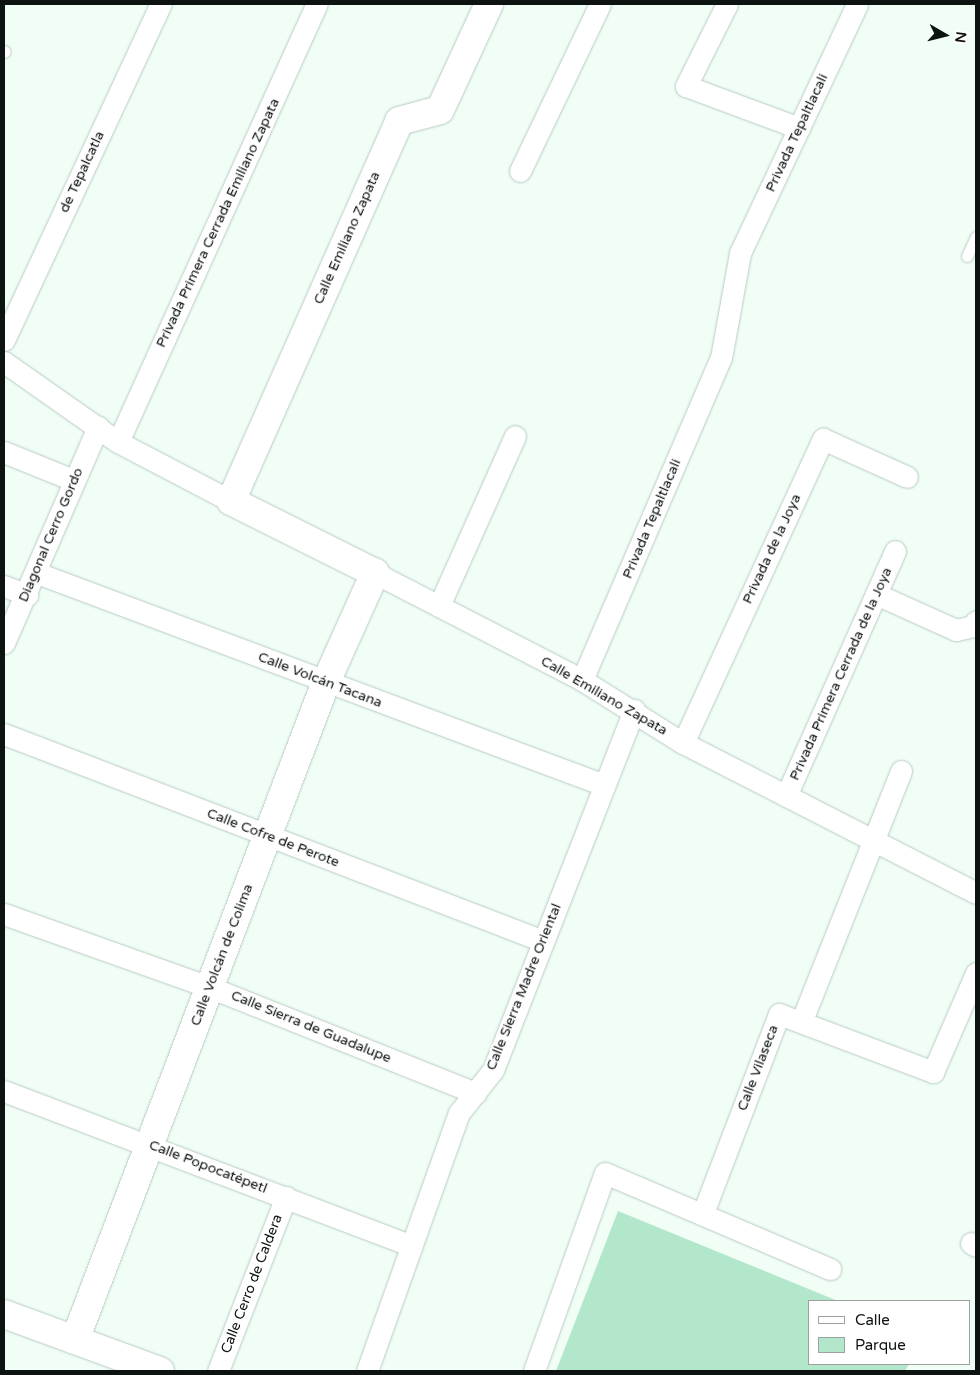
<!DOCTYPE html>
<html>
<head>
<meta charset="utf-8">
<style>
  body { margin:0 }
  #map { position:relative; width:980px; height:1375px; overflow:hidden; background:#f0fef6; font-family:"Varela Round",sans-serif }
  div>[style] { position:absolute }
  .green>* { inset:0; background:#b3e7cb }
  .roads { filter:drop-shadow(0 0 1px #b9cbc1) drop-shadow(0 0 1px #b9cbc1) }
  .lane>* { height:11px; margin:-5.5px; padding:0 5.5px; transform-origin:5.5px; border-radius:5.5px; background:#fff }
  .street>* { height:21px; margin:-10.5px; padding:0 10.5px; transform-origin:10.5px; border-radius:10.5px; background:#fff }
  .secondary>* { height:28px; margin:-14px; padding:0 14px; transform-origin:14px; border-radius:14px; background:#fff }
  span { translate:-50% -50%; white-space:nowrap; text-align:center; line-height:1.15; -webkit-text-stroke:5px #fff; paint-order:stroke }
  .street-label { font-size:14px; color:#0d1310 }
  .frame { position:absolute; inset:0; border:5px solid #0d1310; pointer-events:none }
  .legend { position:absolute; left:808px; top:1300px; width:162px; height:65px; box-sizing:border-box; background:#fff; border:1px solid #9ea19f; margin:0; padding:6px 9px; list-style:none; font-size:15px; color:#0d1310 }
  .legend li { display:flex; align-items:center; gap:10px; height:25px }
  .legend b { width:25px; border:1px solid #9ea19f }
  .north { position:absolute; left:920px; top:10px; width:50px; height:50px; -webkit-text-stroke:4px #fff; paint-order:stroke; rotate:98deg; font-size:14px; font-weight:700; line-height:20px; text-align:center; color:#0d1310 }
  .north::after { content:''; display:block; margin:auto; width:18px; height:22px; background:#0d1310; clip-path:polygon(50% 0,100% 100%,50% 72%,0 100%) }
</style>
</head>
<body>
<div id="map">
  <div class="green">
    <div style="clip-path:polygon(618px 1211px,838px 1301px,809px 1301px,809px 1364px,909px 1364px,905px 1371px,556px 1371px)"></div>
  </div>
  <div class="roads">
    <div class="lane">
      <div style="left:4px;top:51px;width:1px;rotate:45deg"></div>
      <div style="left:967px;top:256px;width:21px;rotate:-65deg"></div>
    </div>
    <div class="street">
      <div style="left:727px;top:4px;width:92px;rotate:116.6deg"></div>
      <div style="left:686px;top:86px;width:121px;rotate:20.4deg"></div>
      <div style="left:520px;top:171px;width:185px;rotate:-64.4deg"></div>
      <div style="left:4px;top:340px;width:371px;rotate:-65deg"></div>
      <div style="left:4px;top:362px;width:139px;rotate:35.1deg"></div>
      <div style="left:118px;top:442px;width:127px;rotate:27.6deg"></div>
      <div style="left:118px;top:442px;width:481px;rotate:-65.6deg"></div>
      <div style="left:4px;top:452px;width:74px;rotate:22.1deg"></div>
      <div style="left:37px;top:573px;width:605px;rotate:20.5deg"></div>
      <div style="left:375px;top:573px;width:233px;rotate:27.3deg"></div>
      <div style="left:582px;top:680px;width:119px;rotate:32deg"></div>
      <div style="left:683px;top:743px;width:329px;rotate:27.1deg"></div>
      <div style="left:4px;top:586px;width:25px;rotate:21deg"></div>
      <div style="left:876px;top:594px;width:88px;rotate:24.2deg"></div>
      <div style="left:956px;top:630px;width:18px;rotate:-13deg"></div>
      <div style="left:974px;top:626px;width:5px;rotate:-68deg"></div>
      <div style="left:439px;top:606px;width:186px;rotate:-65.9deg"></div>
      <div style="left:4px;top:643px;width:236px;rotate:-66.5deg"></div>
      <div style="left:582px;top:680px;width:351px;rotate:-66.7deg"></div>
      <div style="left:721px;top:358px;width:107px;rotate:-79.7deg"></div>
      <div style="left:740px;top:253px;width:275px;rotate:-64.8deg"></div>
      <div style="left:4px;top:734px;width:577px;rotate:21.01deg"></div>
      <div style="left:683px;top:743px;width:335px;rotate:-65.3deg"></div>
      <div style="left:823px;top:439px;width:92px;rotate:24.3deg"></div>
      <div style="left:786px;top:796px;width:268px;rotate:-66deg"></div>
      <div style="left:4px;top:914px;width:218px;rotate:19.6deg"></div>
      <div style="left:209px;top:987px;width:287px;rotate:21.7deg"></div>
      <div style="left:802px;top:1020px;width:268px;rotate:-68.3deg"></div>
      <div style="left:4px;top:1091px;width:436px;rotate:20.8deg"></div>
      <div style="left:703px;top:1213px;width:213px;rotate:-69.1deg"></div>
      <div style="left:779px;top:1014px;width:165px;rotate:20.6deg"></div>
      <div style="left:933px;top:1072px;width:108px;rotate:-66.5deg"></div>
      <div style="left:971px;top:1243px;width:6px;rotate:31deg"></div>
      <div style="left:218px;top:1371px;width:187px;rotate:-68.7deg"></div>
      <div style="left:367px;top:1371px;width:274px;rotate:-70.4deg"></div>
      <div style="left:459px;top:1113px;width:55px;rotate:-51.7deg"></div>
      <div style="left:493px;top:1070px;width:387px;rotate:-68.6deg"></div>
      <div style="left:534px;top:1371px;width:210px;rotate:-70.3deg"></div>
      <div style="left:605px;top:1173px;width:245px;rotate:23.1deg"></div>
    </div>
    <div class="secondary">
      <div style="left:4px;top:1314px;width:166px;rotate:20.1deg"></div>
      <div style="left:75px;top:1340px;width:704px;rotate:-69.12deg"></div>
      <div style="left:326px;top:682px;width:120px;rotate:-65.8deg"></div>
      <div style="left:375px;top:573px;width:161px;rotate:-153.4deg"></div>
      <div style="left:231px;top:501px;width:415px;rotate:-66.1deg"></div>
      <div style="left:399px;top:121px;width:42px;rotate:-15deg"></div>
      <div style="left:440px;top:110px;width:117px;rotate:-65.2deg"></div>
    </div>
  </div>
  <div class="street-label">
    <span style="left:797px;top:133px;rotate:-65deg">Privada Tepaltlacali</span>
    <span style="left:82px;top:172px;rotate:-65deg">de Tepalcatla</span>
    <span style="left:218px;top:223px;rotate:-65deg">Privada Primera Cerrada Emiliano Zapata</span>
    <span style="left:347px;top:238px;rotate:-66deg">Calle Emiliano Zapata</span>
    <span style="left:652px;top:519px;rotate:-67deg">Privada Tepaltlacali</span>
    <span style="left:51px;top:535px;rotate:-67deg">Diagonal Cerro Gordo</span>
    <span style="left:772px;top:549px;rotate:-65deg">Privada de la Joya</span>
    <span style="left:841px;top:674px;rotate:-66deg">Privada Primera Cerrada de la Joya</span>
    <span style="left:320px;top:680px;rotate:21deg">Calle Volcán Tacana</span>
    <span style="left:604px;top:696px;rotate:30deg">Calle Emiliano Zapata</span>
    <span style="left:273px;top:838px;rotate:21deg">Calle Cofre de Perote</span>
    <span style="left:222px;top:955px;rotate:-69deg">Calle Volcán de Colima</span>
    <span style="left:524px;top:987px;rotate:-68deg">Calle Sierra Madre Oriental</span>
    <span style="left:311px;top:1027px;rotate:22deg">Calle Sierra de Guadalupe</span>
    <span style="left:758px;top:1068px;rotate:-69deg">Calle Vilaseca</span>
    <span style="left:208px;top:1167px;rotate:21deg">Calle Popocatépetl</span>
    <span style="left:252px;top:1284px;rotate:-69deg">Calle Cerro de Caldera</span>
  </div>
  <div class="frame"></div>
  <ul class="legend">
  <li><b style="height:6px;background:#fff"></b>Calle</li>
  <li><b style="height:14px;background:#b3e7cb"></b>Parque</li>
  </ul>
  <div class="north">N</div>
</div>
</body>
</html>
